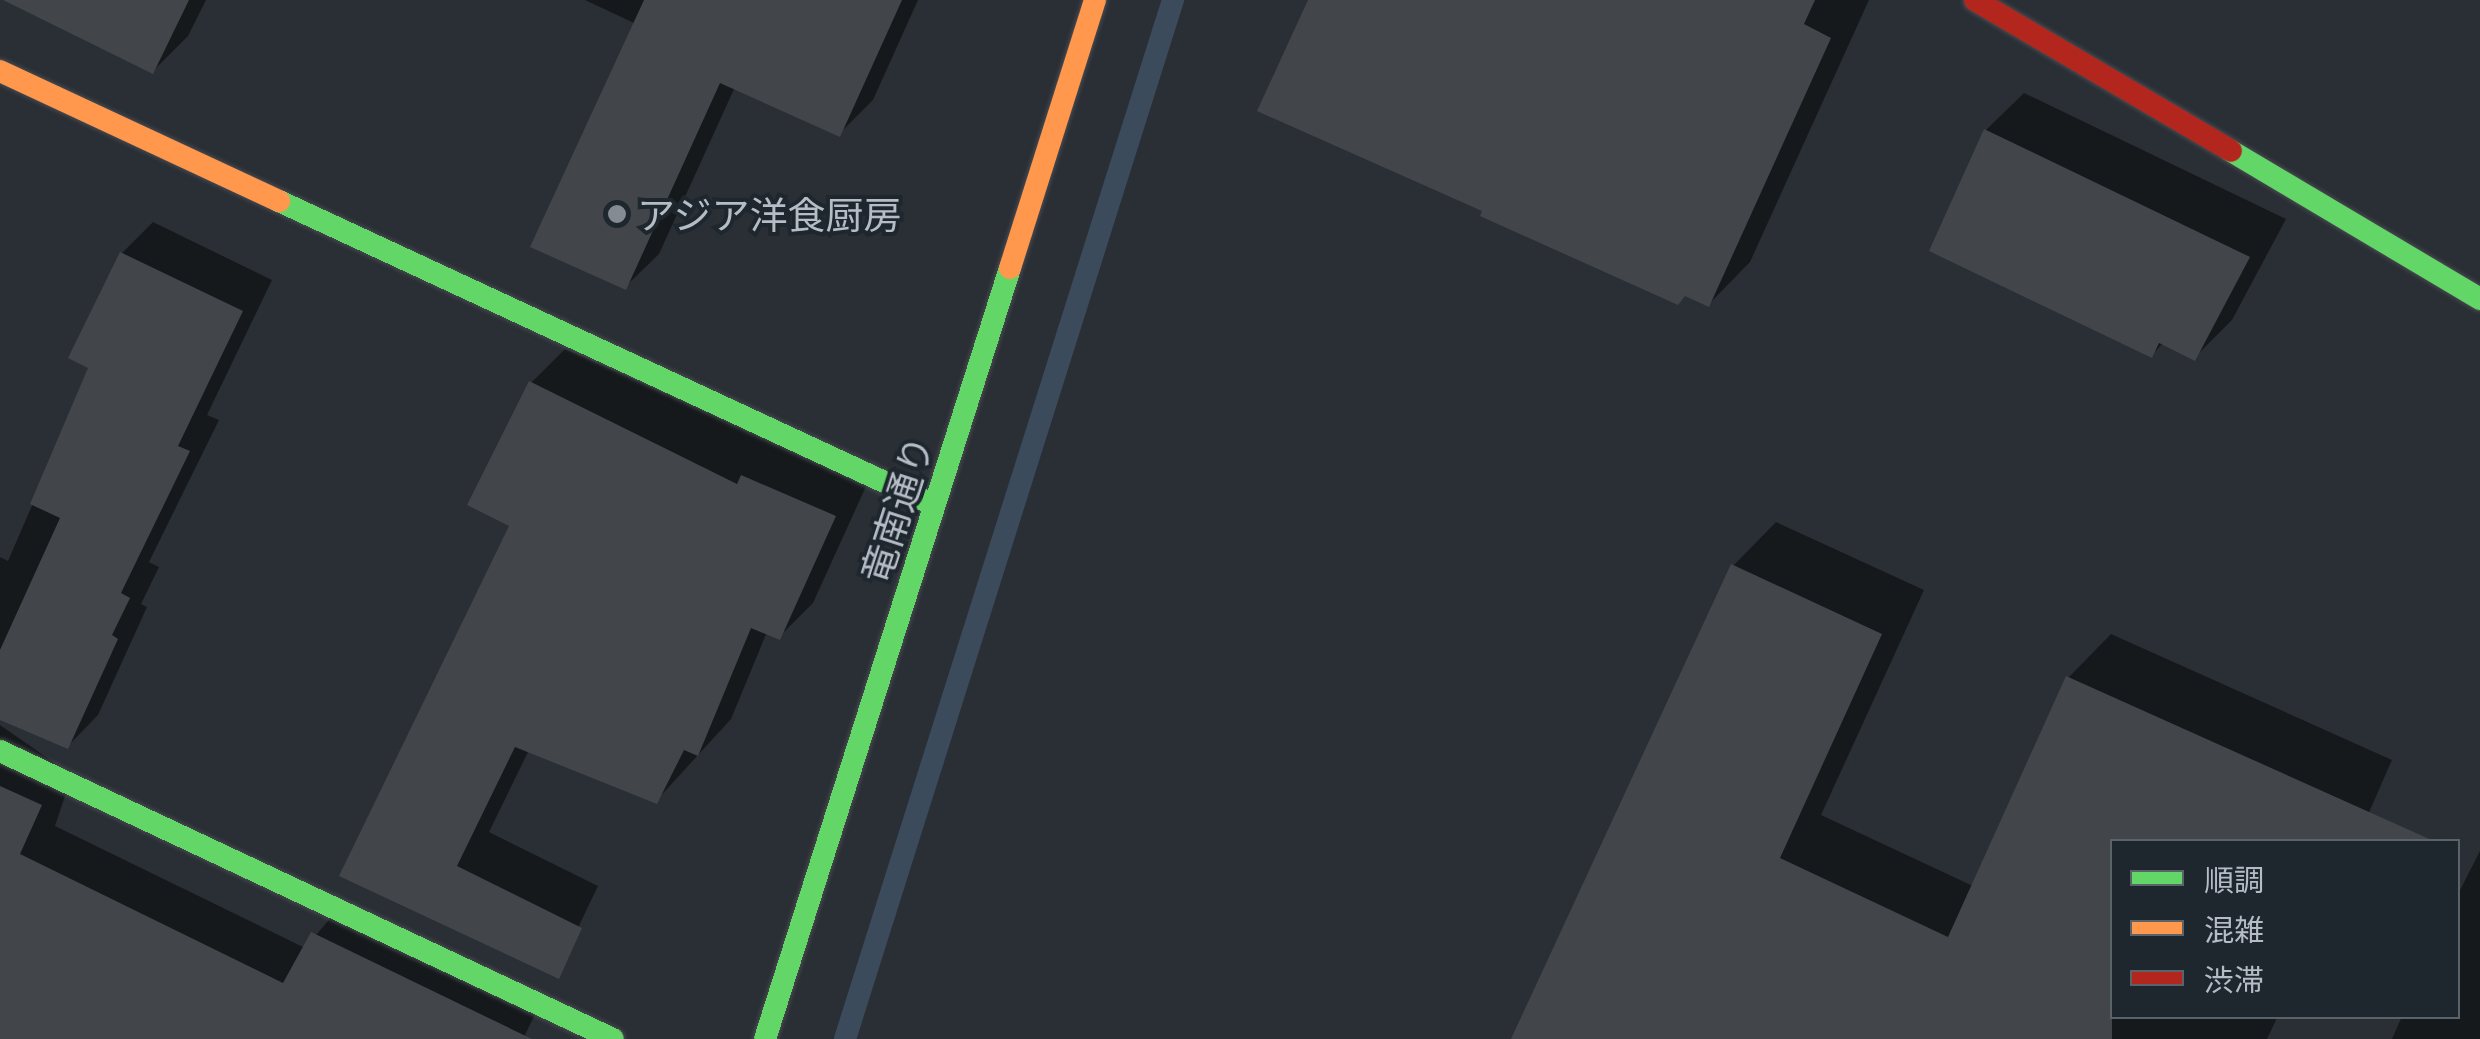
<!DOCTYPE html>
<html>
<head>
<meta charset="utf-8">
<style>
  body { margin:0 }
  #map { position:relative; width:2480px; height:1039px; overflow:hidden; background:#2a2f35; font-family:Commissioner,"Noto Sans JP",sans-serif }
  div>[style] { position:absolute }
  .shadow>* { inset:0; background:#0007 }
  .stream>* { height:22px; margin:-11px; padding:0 11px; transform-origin:11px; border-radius:11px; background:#3b4b5c }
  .building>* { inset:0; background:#42464b }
  .roads { filter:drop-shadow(0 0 2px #484b50) drop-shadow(0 0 2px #484b50) }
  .fast>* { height:22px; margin:-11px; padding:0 11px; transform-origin:11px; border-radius:11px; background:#63d668 }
  .slow>* { height:22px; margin:-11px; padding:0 11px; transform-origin:11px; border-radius:11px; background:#ff974d }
  .jam>* { height:22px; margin:-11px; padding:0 11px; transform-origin:11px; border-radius:11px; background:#b3261e }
  .dots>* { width:28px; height:28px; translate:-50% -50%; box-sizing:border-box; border:5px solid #1e262e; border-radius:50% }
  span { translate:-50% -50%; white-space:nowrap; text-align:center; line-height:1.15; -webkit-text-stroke:8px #1e262e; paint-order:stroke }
  .poi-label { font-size:38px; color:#b5bcc5 }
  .left { translate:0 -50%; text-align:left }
  .street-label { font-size:38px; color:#b5bcc5 }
  .legend { position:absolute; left:2110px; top:839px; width:350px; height:180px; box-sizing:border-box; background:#1e262e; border:2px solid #5a626a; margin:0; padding:12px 18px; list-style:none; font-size:30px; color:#b5bcc5 }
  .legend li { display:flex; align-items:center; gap:20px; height:50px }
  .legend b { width:50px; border:2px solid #5a626a }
</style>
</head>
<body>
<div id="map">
  <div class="shadow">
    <div style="clip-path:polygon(24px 0,206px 0,188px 36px,153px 71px)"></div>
    <div style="clip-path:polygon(585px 0,918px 0,873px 100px,839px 134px,735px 87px,659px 254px,625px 287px,636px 24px)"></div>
    <div style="clip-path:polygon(1311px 0,1869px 0,1750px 262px,1709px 304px,1486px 209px)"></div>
    <div style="clip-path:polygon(2024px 93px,2286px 219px,2232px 320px,2194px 358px,2164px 342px,2152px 355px,1986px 130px)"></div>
    <div style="clip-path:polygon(153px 222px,272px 280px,207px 415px,219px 420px,149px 562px,159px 567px,141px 604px,147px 607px,98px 715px,68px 746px,0 718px,0 557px,8px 561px,92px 367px,72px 357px,122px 253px)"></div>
    <div style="clip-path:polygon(565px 349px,868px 482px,813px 603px,779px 637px,767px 632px,731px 719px,656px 801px,529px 750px,489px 832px,598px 886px,575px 934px,342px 874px,512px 525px,531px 383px)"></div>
    <div style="clip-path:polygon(1776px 522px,1924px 590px,1821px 815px,1973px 886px,2068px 678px,2111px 634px,2392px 760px,2356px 842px,2112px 842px,2112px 1016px,2278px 1016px,2267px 1039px,1514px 1039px,1733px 566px)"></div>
    <div style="clip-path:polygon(0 725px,72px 775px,55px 826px,305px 948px,344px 902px,544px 996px,523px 1039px,0 1039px)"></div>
    <div style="clip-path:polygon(2480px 851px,2480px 1039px,2392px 1039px,2402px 1016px,2458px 1016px,2458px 894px)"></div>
  </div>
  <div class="stream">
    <div style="left:845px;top:1039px;width:1090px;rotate:-72.48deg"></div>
  </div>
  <div class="building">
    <div style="clip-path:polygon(3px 0,189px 0,153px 74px)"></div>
    <div style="clip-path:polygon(644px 0,902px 0,840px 137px,720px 83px,626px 290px,530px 247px)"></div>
    <div style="clip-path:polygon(1308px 0,1815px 0,1804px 24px,1831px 38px,1709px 307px,1685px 296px,1678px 305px,1480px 216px,1482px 211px,1257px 111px)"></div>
    <div style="clip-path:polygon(1984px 129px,2250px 257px,2195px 361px,2159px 343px,2152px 358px,1929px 251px)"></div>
    <div style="clip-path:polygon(120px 252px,243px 311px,178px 446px,190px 451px,121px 593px,130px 598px,112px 635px,118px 639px,68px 749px,0 720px,0 650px,60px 518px,30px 504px,88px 368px,68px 358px)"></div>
    <div style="clip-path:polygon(529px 381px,737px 484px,741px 475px,836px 516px,780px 640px,751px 628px,698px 756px,684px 750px,657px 804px,515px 747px,457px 866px,582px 928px,559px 979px,339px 876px,509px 526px,467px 505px)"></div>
    <div style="clip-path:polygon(1731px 564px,1882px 634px,1780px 858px,1948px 937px,2066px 676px,2436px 842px,2112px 842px,2112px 1039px,1511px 1039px)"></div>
    <div style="clip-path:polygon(0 786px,42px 805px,20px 854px,283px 983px,311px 932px,532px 1039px,0 1039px)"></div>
  </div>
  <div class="roads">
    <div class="fast">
      <div style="left:2231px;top:151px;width:290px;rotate:30.7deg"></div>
      <div style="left:279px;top:201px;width:722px;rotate:24.9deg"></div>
      <div style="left:0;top:751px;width:677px;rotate:25.17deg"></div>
      <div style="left:765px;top:1039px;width:809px;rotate:-72.37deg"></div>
    </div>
    <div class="slow">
      <div style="left:0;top:71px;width:308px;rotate:25deg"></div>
      <div style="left:1010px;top:268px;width:281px;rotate:-72.4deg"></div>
    </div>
    <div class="jam">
      <div style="left:1975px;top:0;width:297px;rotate:30.5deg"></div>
    </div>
  </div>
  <div class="dots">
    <div style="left:617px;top:214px;background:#848b93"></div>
  </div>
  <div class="poi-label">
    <span class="left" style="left:637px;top:214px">アジア洋食厨房</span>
  </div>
  <div class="street-label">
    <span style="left:896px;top:509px;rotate:-72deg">竜南通り</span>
  </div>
  <ul class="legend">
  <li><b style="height:12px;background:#63d668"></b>順調</li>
  <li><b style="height:12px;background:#ff974d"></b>混雑</li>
  <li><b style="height:12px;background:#b3261e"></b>渋滞</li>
  </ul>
</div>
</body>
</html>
